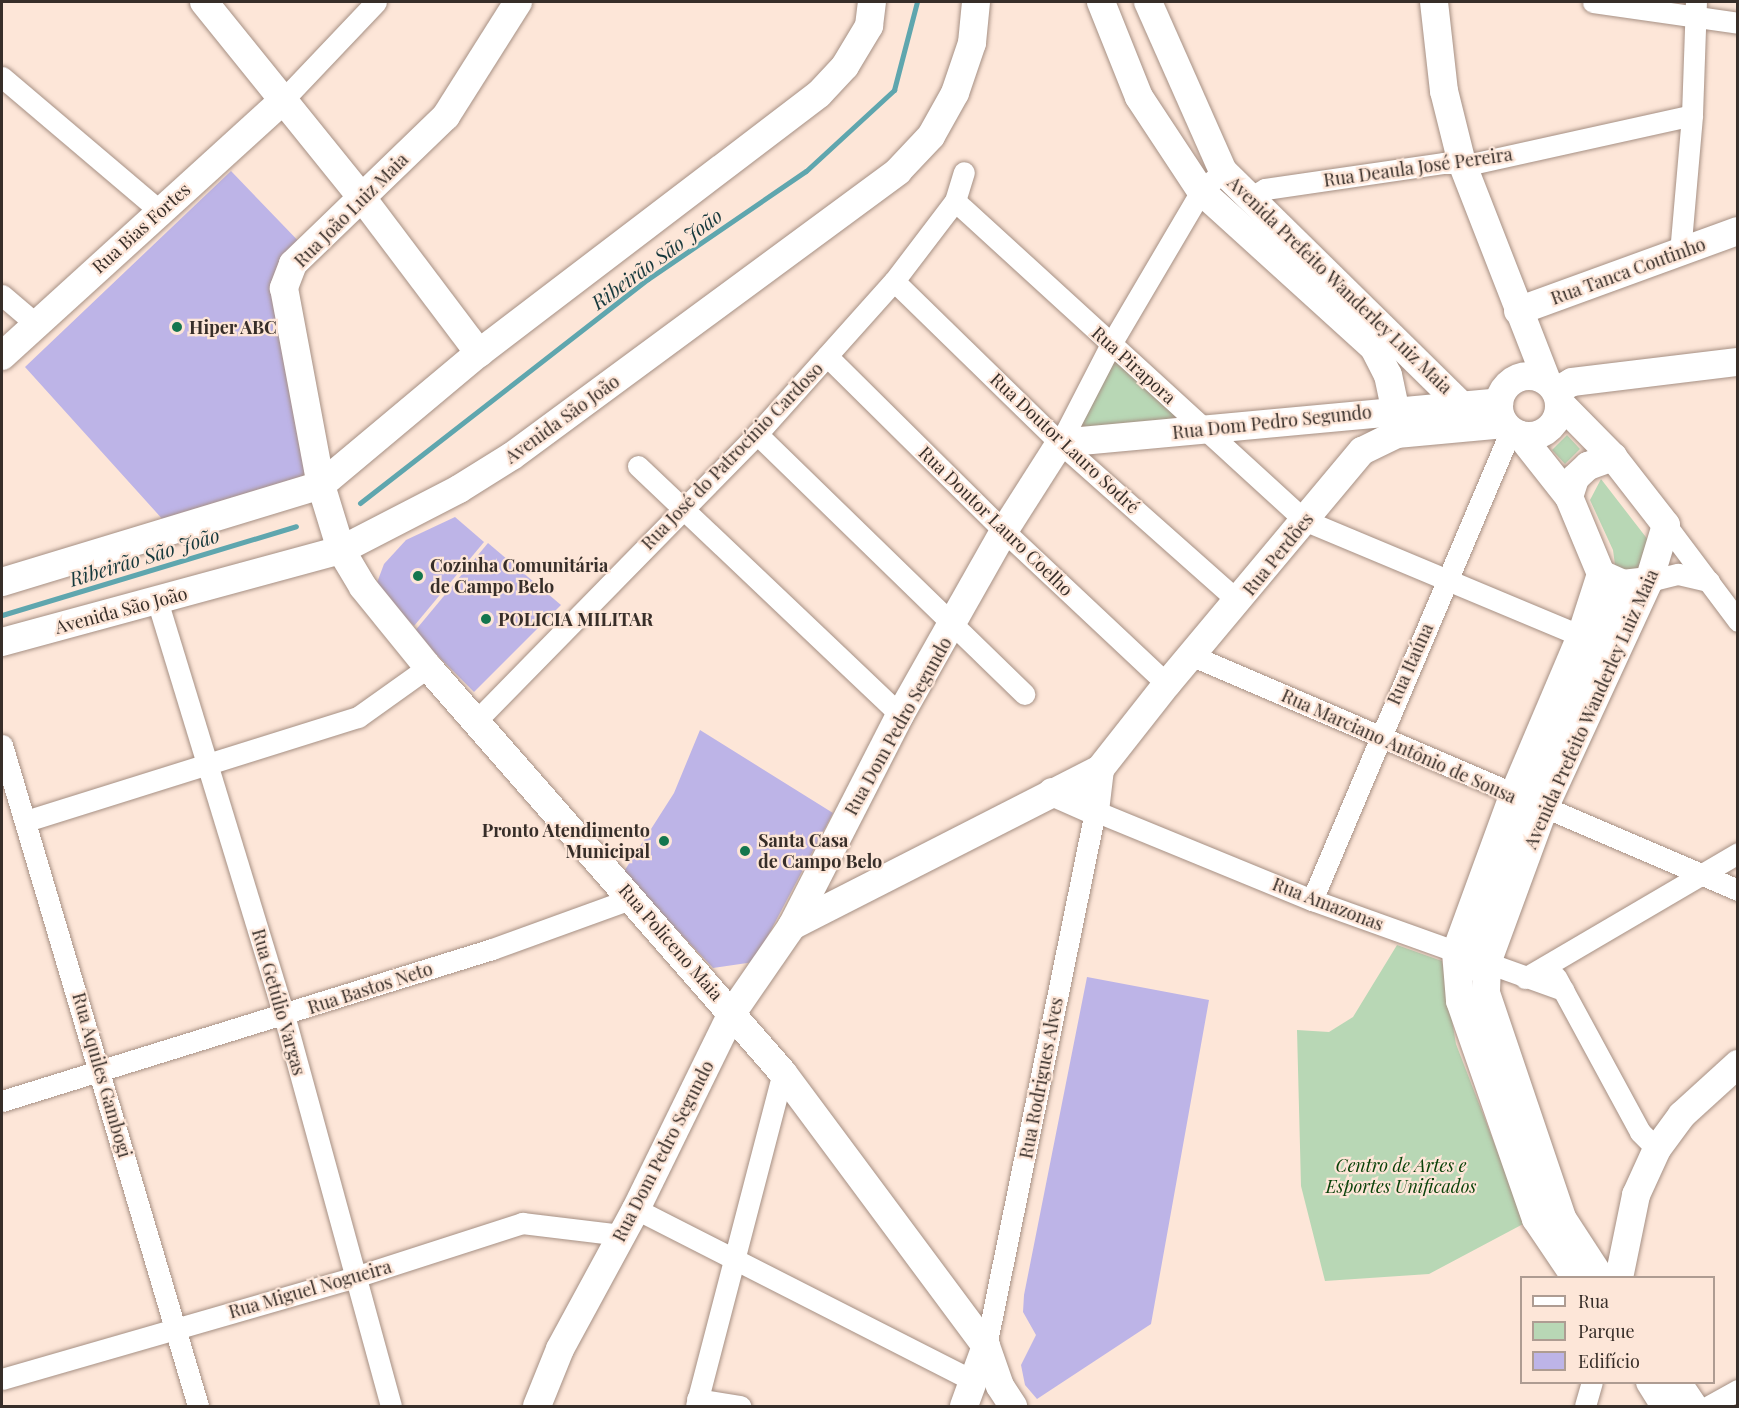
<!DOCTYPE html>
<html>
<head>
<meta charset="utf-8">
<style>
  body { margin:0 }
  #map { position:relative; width:1739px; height:1408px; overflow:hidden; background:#fde6d8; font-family:"Playfair Display",serif }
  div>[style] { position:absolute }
  .green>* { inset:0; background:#b8d7b5 }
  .stream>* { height:5px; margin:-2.5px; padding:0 2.5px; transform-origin:2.5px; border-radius:2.5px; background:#5fa6ae }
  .building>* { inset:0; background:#bdb4e7 }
  .roads { filter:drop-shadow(0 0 2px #a69084) drop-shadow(0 0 2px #a69084) }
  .street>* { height:21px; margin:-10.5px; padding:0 10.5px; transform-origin:10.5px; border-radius:10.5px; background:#fff }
  .secondary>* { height:28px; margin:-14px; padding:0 14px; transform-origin:14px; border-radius:14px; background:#fff }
  .secondary>.ring { margin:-14px; padding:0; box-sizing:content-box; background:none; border:28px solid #fff; border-radius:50% }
  .dots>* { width:16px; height:16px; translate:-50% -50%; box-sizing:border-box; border:3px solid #fde6d8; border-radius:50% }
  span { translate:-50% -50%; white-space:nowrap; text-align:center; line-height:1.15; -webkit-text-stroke:4.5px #fde6d8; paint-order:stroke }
  .street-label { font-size:18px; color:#372e29 }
  .poi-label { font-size:18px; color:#372e29; font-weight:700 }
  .left { translate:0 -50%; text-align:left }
  .right { translate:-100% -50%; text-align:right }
  .park-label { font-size:18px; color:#094108; font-style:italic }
  .water-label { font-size:20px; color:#15383c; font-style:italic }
  .frame { position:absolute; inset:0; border:3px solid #372e29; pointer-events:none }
  .legend { position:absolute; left:1520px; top:1276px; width:195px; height:108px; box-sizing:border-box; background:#fde6d8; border:2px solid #ae9c92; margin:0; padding:8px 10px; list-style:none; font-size:18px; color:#372e29 }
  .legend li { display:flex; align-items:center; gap:12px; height:30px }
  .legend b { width:30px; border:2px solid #ae9c92 }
</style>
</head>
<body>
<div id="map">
  <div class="green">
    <div style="clip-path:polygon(1113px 355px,1181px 420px,1074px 430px)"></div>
    <div style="clip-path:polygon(1567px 435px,1580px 449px,1565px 464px,1552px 450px)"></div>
    <div style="clip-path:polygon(1601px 479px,1652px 545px,1641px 569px,1618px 570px,1615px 565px,1613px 550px,1590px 500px)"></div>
    <div style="clip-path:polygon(1397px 945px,1442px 961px,1456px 1044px,1525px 1223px,1429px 1274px,1325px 1281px,1301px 1186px,1297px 1030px,1329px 1032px,1353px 1017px)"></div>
  </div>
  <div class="stream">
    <div style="left:360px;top:503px;width:365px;rotate:-37.9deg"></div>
    <div style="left:648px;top:279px;width:191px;rotate:-34.4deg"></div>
    <div style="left:806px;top:171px;width:120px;rotate:-42.6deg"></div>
    <div style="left:894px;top:90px;width:91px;rotate:-75.4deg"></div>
    <div style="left:2px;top:615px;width:307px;rotate:-16.8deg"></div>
  </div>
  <div class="building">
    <div style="clip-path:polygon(231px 171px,307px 250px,288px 264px,313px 476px,165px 522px,25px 367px)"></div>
    <div style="clip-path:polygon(455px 517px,484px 542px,414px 626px,375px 588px,384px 564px,406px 540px)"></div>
    <div style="clip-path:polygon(488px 543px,561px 605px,474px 692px,414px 632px)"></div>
    <div style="clip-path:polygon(700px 730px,833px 813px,754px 962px,713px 968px,623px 873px,674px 793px)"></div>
    <div style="clip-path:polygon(1087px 977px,1209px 1000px,1151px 1324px,1037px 1399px,1025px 1385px,1021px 1365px,1036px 1335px,1023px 1312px,1024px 1295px)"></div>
  </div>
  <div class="roads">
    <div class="street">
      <div style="left:1593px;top:2px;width:147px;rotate:8.2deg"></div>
      <div style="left:2px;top:77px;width:207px;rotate:40.3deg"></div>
      <div style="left:281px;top:102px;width:138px;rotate:-46.5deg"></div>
      <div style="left:1251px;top:197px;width:16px;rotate:-30deg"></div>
      <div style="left:1265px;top:189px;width:181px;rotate:-8.3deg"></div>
      <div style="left:1444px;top:163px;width:32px"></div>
      <div style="left:1476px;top:163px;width:221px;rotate:-12.5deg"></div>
      <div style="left:955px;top:201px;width:473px;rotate:42.4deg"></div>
      <div style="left:1304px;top:520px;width:300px;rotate:22.7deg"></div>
      <div style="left:1680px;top:253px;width:139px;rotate:-85deg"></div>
      <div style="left:1692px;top:115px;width:113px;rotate:-88deg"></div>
      <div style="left:894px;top:281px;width:232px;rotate:44.3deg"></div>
      <div style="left:1060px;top:443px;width:239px;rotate:41.6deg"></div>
      <div style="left:2px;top:295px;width:45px;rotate:40.5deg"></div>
      <div style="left:827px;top:356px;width:249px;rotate:44.7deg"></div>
      <div style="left:1004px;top:531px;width:224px;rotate:43.2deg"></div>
      <div style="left:757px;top:434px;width:373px;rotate:44.2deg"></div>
      <div style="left:1060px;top:443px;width:111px;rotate:-62.7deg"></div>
      <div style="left:1111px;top:344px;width:178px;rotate:-59.5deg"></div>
      <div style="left:1201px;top:191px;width:30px;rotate:-42deg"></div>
      <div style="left:638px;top:466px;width:361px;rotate:43.5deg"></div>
      <div style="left:1666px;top:525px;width:120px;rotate:53.1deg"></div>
      <div style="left:1649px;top:581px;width:30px;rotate:-14deg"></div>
      <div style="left:1678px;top:574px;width:32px;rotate:13deg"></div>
      <div style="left:157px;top:600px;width:434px;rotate:73deg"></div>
      <div style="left:284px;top:1015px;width:405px;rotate:74.7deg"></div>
      <div style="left:1193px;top:656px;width:593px;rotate:23.24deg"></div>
      <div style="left:476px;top:721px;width:402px;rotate:-45.6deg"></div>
      <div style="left:757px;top:434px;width:205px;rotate:-48.2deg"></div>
      <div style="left:894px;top:281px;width:101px;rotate:-52.7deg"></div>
      <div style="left:955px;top:201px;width:30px;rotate:-73deg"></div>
      <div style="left:2px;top:745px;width:689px;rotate:73.48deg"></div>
      <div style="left:26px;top:821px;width:348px;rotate:-17.4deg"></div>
      <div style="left:358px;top:717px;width:86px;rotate:-35.5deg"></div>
      <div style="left:1312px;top:900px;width:510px;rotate:-67.05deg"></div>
      <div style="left:1470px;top:970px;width:14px;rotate:-90deg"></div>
      <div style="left:1470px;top:956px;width:164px;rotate:-68.6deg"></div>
      <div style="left:1530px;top:803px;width:238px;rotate:-67deg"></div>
      <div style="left:1556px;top:977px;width:176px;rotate:61.5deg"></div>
      <div style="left:1640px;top:1132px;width:24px;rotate:45deg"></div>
      <div style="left:1525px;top:978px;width:247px;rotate:-30.4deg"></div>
      <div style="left:2px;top:1101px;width:513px;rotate:-17.23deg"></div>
      <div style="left:492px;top:949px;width:150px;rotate:-19.9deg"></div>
      <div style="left:636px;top:1209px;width:376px;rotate:27deg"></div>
      <div style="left:986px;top:1346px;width:546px;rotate:-78.48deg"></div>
      <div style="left:1095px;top:811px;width:235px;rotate:22.3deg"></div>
      <div style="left:1312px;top:900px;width:267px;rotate:19.7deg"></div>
      <div style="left:2px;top:1379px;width:367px;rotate:-16.1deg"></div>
      <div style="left:355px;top:1277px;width:176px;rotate:-17.9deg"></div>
      <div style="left:522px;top:1223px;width:100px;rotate:6.9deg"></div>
      <div style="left:697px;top:1399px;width:44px;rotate:9.2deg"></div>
      <div style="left:696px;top:1406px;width:344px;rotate:-75.4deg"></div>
      <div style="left:1585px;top:1406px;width:25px;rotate:-74deg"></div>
      <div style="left:1709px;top:1406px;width:33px;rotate:-29deg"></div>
    </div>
    <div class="secondary">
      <div style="left:204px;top:2px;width:253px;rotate:51.1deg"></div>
      <div style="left:363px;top:199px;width:193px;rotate:53deg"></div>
      <div style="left:518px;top:2px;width:135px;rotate:122.3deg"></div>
      <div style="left:446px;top:116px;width:213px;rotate:136deg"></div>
      <div style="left:293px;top:264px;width:26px;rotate:111deg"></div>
      <div style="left:284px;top:288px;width:200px;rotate:79.4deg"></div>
      <div style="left:321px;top:485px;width:68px;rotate:72.9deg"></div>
      <div style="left:341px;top:550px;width:43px;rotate:59.3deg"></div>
      <div style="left:363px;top:587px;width:103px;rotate:50.9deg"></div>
      <div style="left:428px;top:667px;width:539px;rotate:48.83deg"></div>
      <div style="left:783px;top:1073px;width:340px;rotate:53.4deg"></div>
      <div style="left:986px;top:1346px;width:42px;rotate:70.7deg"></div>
      <div style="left:1000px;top:1386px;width:24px;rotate:57deg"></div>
      <div style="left:1101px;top:2px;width:102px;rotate:68.2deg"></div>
      <div style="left:1139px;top:97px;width:113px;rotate:56.6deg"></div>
      <div style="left:1201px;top:191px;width:234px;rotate:42.2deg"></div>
      <div style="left:1374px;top:348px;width:30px;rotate:63deg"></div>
      <div style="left:1388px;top:375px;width:35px;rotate:78deg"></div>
      <div style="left:1148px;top:2px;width:185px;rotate:66.1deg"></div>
      <div style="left:1223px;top:171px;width:332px;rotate:44.5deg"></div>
      <div style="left:1434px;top:2px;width:90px;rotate:83.6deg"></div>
      <div style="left:1444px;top:91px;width:74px;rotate:76deg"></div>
      <div style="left:1462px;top:163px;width:234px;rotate:68.7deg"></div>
      <div style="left:1518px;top:311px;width:234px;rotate:-20deg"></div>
      <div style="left:2px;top:356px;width:377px;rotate:-42.3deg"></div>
      <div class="ring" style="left:1499px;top:376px;width:32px;height:32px"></div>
      <div style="left:1556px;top:391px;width:18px;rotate:-29deg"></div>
      <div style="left:1572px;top:382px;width:167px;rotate:-6.9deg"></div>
      <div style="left:1559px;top:402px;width:77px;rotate:45.5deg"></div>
      <div style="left:1613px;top:457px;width:86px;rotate:52.1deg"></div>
      <div style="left:1666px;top:525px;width:59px;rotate:106.9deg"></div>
      <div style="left:1649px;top:581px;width:250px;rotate:114.8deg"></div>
      <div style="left:1544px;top:808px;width:165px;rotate:110.2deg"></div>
      <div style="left:1487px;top:963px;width:30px;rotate:92deg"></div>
      <div style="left:1486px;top:993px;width:237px;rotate:71.3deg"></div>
      <div style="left:1562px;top:1218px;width:72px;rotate:57deg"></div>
      <div style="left:1520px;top:435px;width:79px;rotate:51.7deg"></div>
      <div style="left:1569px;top:497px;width:83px;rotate:67.4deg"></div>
      <div style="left:1601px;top:574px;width:65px;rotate:107.9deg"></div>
      <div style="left:1581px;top:636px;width:174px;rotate:113deg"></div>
      <div style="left:1513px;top:796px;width:166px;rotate:110.1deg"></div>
      <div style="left:1456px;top:952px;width:49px;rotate:85.3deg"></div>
      <div style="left:1460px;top:1001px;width:231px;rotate:70.8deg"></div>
      <div style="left:1536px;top:1219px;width:71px;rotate:55.9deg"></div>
      <div style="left:1569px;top:497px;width:20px;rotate:-72deg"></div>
      <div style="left:1575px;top:478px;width:18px;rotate:-43deg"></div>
      <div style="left:1588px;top:466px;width:27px;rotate:-20deg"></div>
      <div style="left:1601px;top:574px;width:24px;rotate:24deg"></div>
      <div style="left:1623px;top:584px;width:26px;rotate:-7deg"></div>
      <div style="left:2px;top:582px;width:333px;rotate:-16.9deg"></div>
      <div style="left:321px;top:485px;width:206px;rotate:-39.9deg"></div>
      <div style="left:479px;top:353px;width:427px;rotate:-37.3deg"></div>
      <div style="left:819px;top:94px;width:38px;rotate:-47deg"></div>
      <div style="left:845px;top:66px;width:47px;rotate:-59deg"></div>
      <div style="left:869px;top:26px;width:24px;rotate:-83deg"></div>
      <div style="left:2px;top:642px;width:351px;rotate:-15.2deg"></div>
      <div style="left:341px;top:550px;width:133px;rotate:-27.3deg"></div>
      <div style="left:459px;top:489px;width:62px;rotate:-31.9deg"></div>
      <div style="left:512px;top:456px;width:480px;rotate:-36.4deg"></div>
      <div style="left:898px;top:171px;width:48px;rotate:-46.7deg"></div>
      <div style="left:931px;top:136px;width:49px;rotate:-60.8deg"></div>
      <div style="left:955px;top:93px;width:53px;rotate:-71.2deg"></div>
      <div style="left:972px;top:43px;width:41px;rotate:-84.4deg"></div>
      <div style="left:1052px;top:792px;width:47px;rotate:23.8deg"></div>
      <div style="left:1095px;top:811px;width:42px;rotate:-83.2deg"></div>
      <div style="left:792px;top:926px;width:346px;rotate:-27deg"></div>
      <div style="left:1100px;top:769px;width:108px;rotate:-51.8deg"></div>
      <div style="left:1167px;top:684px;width:304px;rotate:-50.1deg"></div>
      <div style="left:1362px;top:451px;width:39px;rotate:-26deg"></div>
      <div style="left:1397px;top:434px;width:108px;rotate:-5.3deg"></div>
      <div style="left:1619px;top:1278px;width:85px;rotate:-78.4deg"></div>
      <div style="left:1636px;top:1195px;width:51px;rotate:-65.5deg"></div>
      <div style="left:1657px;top:1149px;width:42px;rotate:-53.7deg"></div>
      <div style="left:1682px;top:1115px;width:76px;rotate:-42.3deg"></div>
      <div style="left:1650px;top:1382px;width:28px;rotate:58deg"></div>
      <div style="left:1677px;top:1382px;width:29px;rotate:56deg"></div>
      <div style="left:537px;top:1406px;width:61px;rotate:-68deg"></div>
      <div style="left:560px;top:1349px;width:159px;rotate:-61.5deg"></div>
      <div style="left:636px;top:1209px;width:218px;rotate:-63.9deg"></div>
      <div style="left:732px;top:1013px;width:106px;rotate:-55.4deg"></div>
      <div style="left:792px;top:926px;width:237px;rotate:-62.9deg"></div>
      <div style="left:900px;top:715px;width:211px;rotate:-60.5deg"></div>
      <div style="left:1004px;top:531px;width:104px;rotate:-57.5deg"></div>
      <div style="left:1060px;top:443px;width:441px;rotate:-5.3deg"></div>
      <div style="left:964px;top:1406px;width:64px;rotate:-69.9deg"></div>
    </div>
  </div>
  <div class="dots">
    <div style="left:177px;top:327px;background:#14764e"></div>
    <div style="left:418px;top:576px;background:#14764e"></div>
    <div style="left:486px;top:619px;background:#14764e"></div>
    <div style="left:664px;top:841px;background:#14764e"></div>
    <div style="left:745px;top:851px;background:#14764e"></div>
  </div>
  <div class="street-label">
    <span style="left:1418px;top:167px;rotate:-8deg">Rua Deaula José Pereira</span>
    <span style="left:351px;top:210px;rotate:-45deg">Rua João Luiz Maia</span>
    <span style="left:141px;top:228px;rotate:-42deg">Rua Bias Fortes</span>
    <span style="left:1628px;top:271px;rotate:-20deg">Rua Tanca Coutinho</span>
    <span style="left:1340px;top:285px;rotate:44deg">Avenida Prefeito Wanderley Luiz Maia</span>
    <span style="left:1134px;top:365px;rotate:42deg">Rua Pirapora</span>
    <span style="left:562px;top:419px;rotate:-36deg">Avenida São João</span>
    <span style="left:1272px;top:422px;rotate:-6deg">Rua Dom Pedro Segundo</span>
    <span style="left:1065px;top:443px;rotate:43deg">Rua Doutor Lauro Sodré</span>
    <span style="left:732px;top:456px;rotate:-46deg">Rua José do Patrocínio Cardoso</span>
    <span style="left:996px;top:521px;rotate:44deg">Rua Doutor Lauro Coelho</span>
    <span style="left:1278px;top:554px;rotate:-51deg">Rua Perdões</span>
    <span style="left:121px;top:610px;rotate:-15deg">Avenida São João</span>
    <span style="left:1410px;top:664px;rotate:-66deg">Rua Itaúna</span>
    <span style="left:1591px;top:709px;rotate:-66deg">Avenida Prefeito Wanderley Luiz Maia</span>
    <span style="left:898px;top:726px;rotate:-61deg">Rua Dom Pedro Segundo</span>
    <span style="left:1399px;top:746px;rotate:24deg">Rua Marciano Antônio de Sousa</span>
    <span style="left:1328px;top:904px;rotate:21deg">Rua Amazonas</span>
    <span style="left:671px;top:942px;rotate:49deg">Rua Policeno Maia</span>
    <span style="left:370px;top:988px;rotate:-18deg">Rua Bastos Neto</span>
    <span style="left:279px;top:1002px;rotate:74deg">Rua Getúlio Vargas</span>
    <span style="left:102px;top:1075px;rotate:74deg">Rua Aquiles Gambogi</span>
    <span style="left:1041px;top:1078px;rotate:-79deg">Rua Rodrigues Alves</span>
    <span style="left:663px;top:1151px;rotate:-63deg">Rua Dom Pedro Segundo</span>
    <span style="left:310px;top:1289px;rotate:-16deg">Rua Miguel Nogueira</span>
  </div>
  <div class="poi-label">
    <span class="left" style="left:189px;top:327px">Hiper ABC</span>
    <span class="left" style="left:430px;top:576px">Cozinha Comunitária<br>de Campo Belo</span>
    <span class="left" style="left:498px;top:619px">POLICIA MILITAR</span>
    <span class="right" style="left:650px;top:841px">Pronto Atendimento<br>Municipal</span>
    <span class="left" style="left:758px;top:851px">Santa Casa<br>de Campo Belo</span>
  </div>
  <div class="park-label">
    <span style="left:1401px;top:1176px">Centro de Artes e<br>Esportes Unificados</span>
  </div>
  <div class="water-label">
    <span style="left:656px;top:258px;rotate:-36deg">Ribeirão São João</span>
    <span style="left:144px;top:556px;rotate:-17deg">Ribeirão São João</span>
  </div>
  <div class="frame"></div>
  <ul class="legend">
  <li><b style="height:8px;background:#fff"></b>Rua</li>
  <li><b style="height:16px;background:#b8d7b5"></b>Parque</li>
  <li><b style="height:16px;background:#bdb4e7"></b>Edifício</li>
  </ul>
</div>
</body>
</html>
